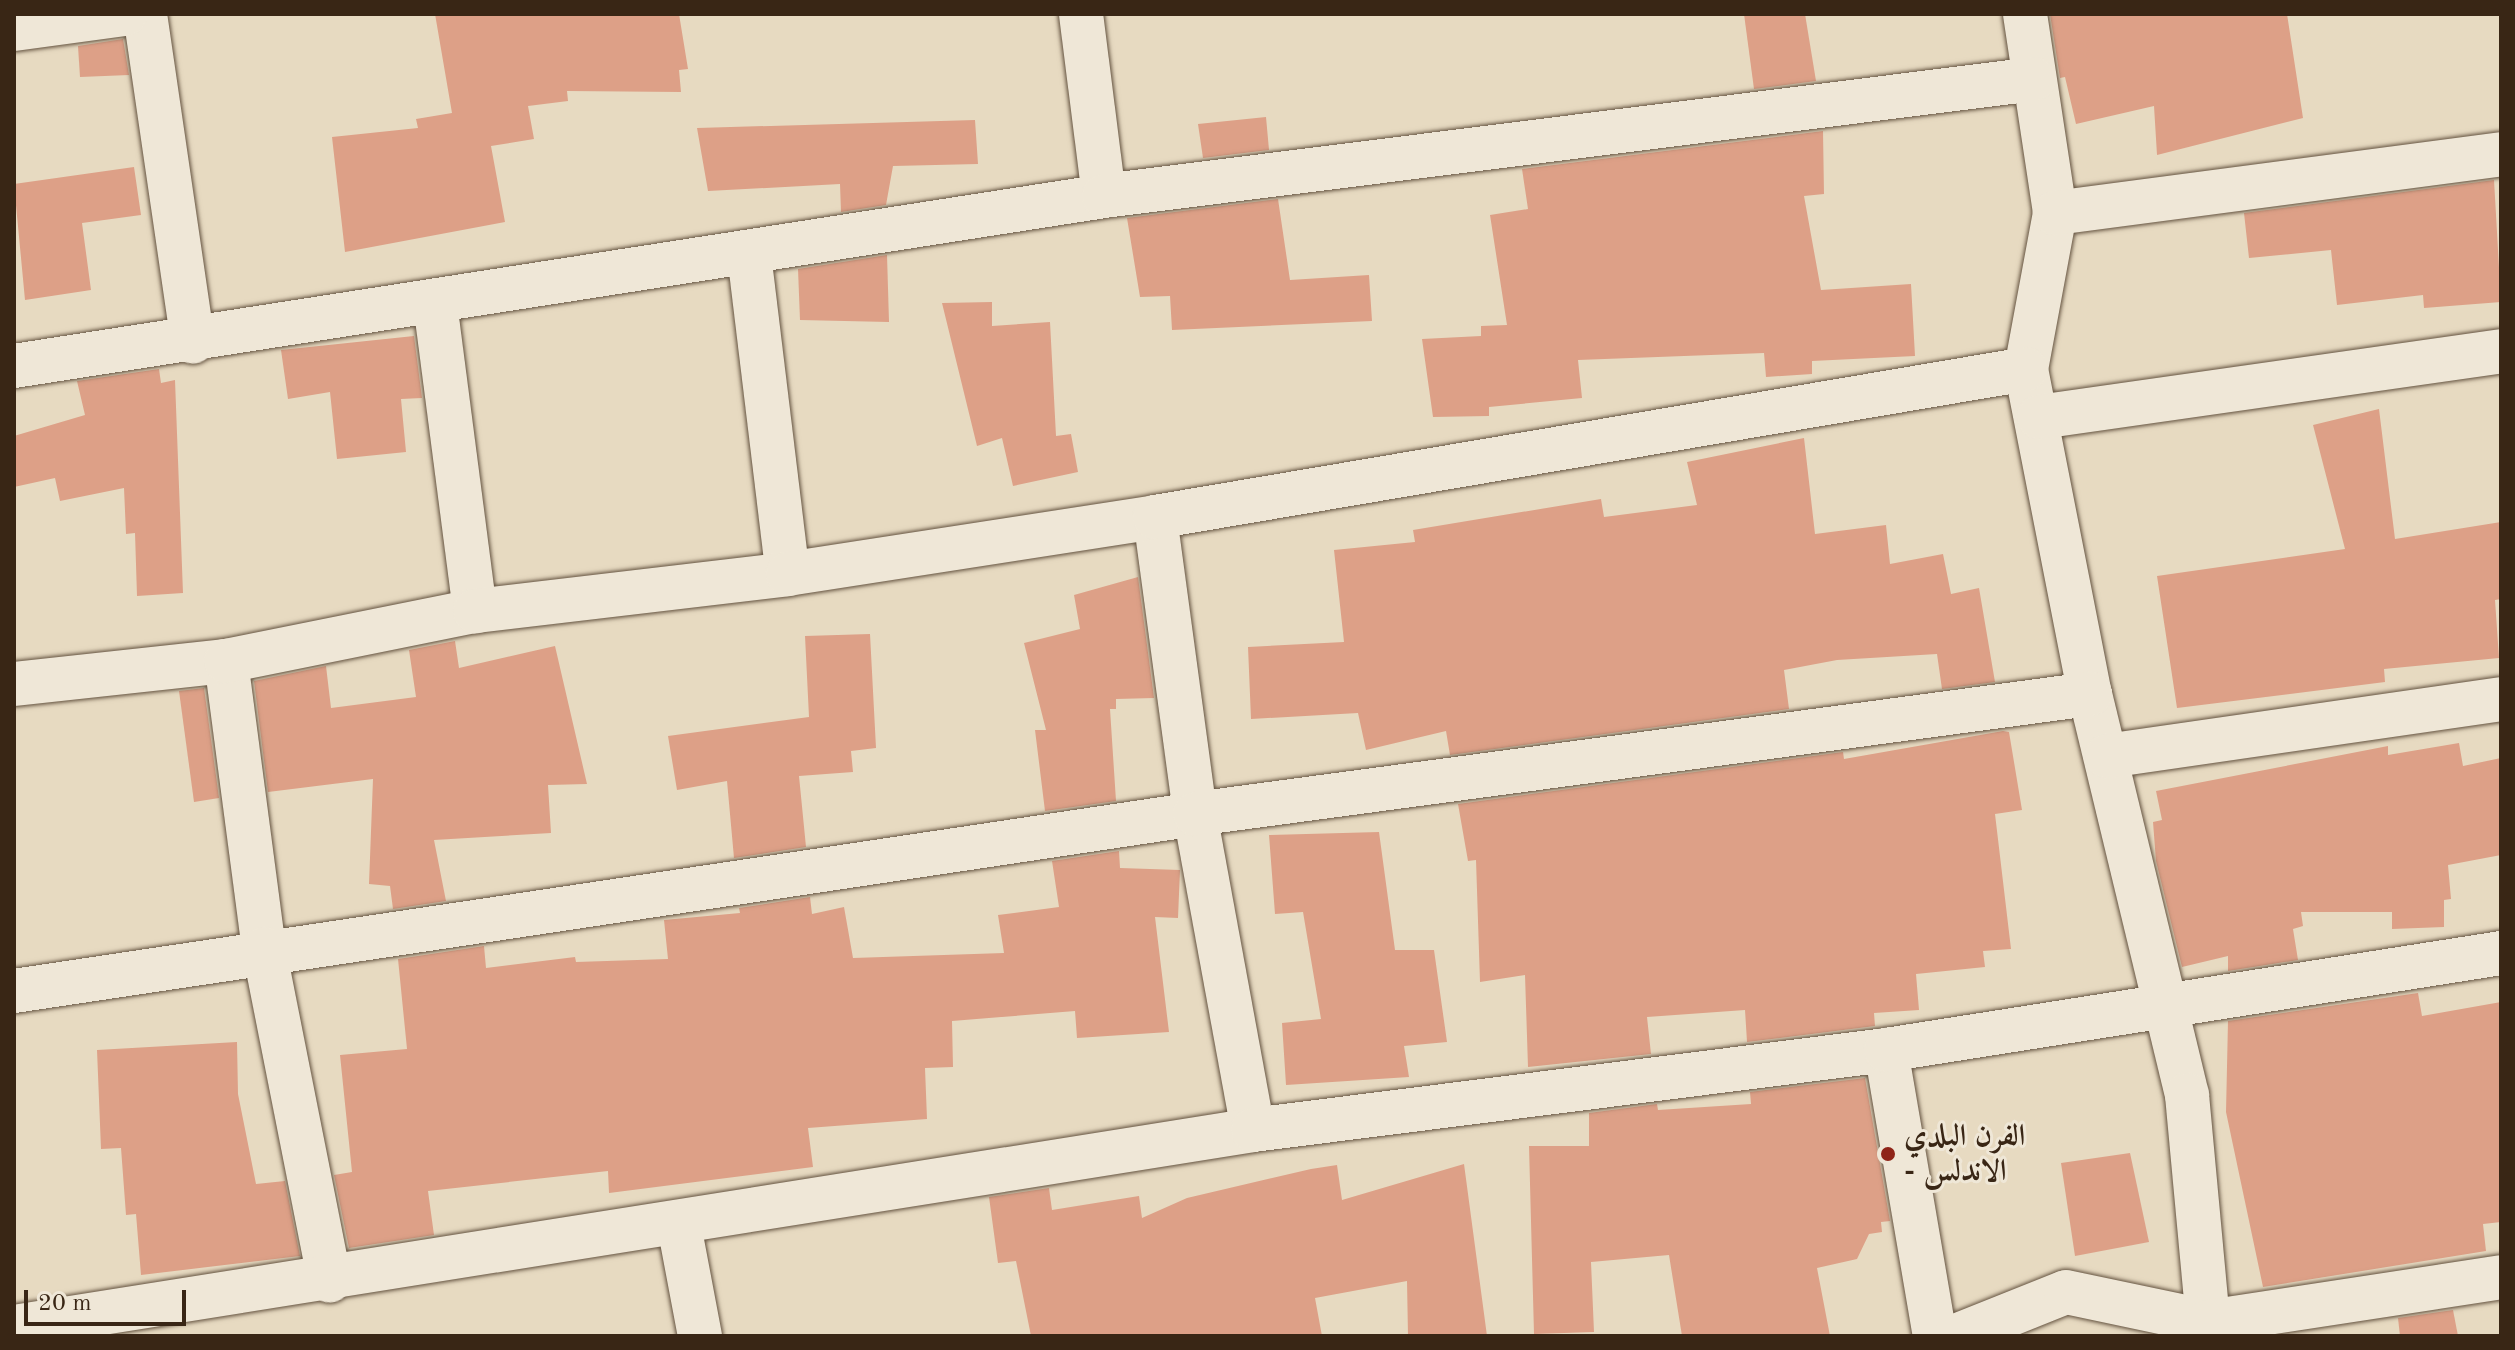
<!DOCTYPE html>
<html>
<head>
<meta charset="utf-8">
<style>
  body { margin:0 }
  #map { position:relative; width:2515px; height:1350px; overflow:hidden; background:#e7dac1; font-family:"Old Standard TT",Amiri,serif }
  div>[style] { position:absolute }
  .building>* { inset:0; background:#dda087 }
  .roads { filter:drop-shadow(0 0 2px #645340) drop-shadow(0 0 2px #645340) }
  .minor>* { height:44px; margin:-22px; padding:0 22px; transform-origin:22px; border-radius:22px; background:#efe7d7 }
  .dots>* { width:22px; height:22px; translate:-50% -50%; box-sizing:border-box; border:4px solid #efe7d7; border-radius:50% }
  span { translate:-50% -50%; white-space:nowrap; text-align:center; line-height:1.15; -webkit-text-stroke:6px #efe7d7; paint-order:stroke }
  .poi-label { font-size:30px; color:#392615; font-weight:700 }
  .left { translate:0 -50%; text-align:left }
  .frame { position:absolute; inset:0; border:16px solid #392615; pointer-events:none }
  .scale { position:absolute; left:24px; top:1290px; width:162px; height:36px; box-sizing:border-box; border:4px solid #392615; border-top:0; padding-left:10px; font-size:24px; line-height:28px; white-space:nowrap; color:#392615; -webkit-text-stroke:6px #efe7d7; paint-order:stroke }
</style>
</head>
<body>
<div id="map">
  <div class="building">
    <div style="clip-path:polygon(435px 14px,679px 14px,688px 69px,679px 70px,681px 92px,567px 91px,568px 101px,528px 106px,534px 139px,491px 146px,505px 222px,345px 252px,332px 137px,418px 128px,416px 119px,452px 113px)"></div>
    <div style="clip-path:polygon(1744px 14px,1805px 14px,1816px 81px,1754px 89px)"></div>
    <div style="clip-path:polygon(2050px 14px,2287px 14px,2303px 118px,2157px 155px,2154px 106px,2076px 124px,2065px 77px,2060px 78px)"></div>
    <div style="clip-path:polygon(123px 39px,129px 75px,80px 77px,78px 46px)"></div>
    <div style="clip-path:polygon(1266px 117px,1269px 150px,1203px 158px,1198px 124px)"></div>
    <div style="clip-path:polygon(975px 120px,978px 164px,893px 166px,886px 205px,841px 212px,840px 184px,708px 191px,697px 128px)"></div>
    <div style="clip-path:polygon(1823px 131px,1824px 194px,1804px 196px,1821px 290px,1911px 284px,1915px 356px,1812px 361px,1812px 374px,1766px 377px,1764px 353px,1578px 360px,1582px 398px,1489px 407px,1489px 416px,1433px 417px,1422px 339px,1481px 336px,1481px 326px,1507px 325px,1490px 215px,1528px 209px,1522px 169px)"></div>
    <div style="clip-path:polygon(134px 167px,141px 215px,82px 223px,91px 290px,25px 300px,14px 184px)"></div>
    <div style="clip-path:polygon(2494px 180px,2501px 302px,2424px 308px,2423px 295px,2337px 305px,2331px 250px,2249px 258px,2244px 213px)"></div>
    <div style="clip-path:polygon(1278px 199px,1290px 280px,1369px 275px,1372px 321px,1172px 330px,1170px 296px,1140px 297px,1127px 218px)"></div>
    <div style="clip-path:polygon(887px 255px,889px 322px,800px 320px,798px 269px)"></div>
    <div style="clip-path:polygon(992px 302px,992px 326px,1050px 322px,1056px 436px,1071px 434px,1078px 472px,1013px 486px,1002px 438px,977px 446px,942px 303px)"></div>
    <div style="clip-path:polygon(414px 336px,422px 398px,401px 399px,406px 452px,337px 459px,330px 392px,288px 399px,281px 350px)"></div>
    <div style="clip-path:polygon(159px 369px,161px 383px,175px 380px,183px 593px,137px 596px,135px 533px,126px 534px,124px 488px,60px 501px,55px 478px,14px 487px,14px 436px,85px 415px,77px 381px)"></div>
    <div style="clip-path:polygon(2379px 409px,2395px 539px,2501px 522px,2501px 599px,2495px 600px,2499px 658px,2384px 669px,2385px 682px,2177px 708px,2157px 576px,2345px 549px,2313px 425px)"></div>
    <div style="clip-path:polygon(1804px 438px,1815px 534px,1886px 525px,1890px 564px,1943px 554px,1951px 594px,1979px 588px,1995px 682px,1942px 689px,1937px 654px,1837px 660px,1784px 670px,1789px 709px,1450px 755px,1446px 731px,1366px 750px,1358px 713px,1251px 719px,1248px 647px,1344px 642px,1334px 550px,1415px 542px,1413px 530px,1601px 499px,1604px 517px,1697px 505px,1687px 462px)"></div>
    <div style="clip-path:polygon(1138px 577px,1154px 698px,1116px 699px,1116px 709px,1110px 709px,1116px 801px,1045px 811px,1035px 730px,1046px 730px,1024px 643px,1080px 629px,1074px 595px)"></div>
    <div style="clip-path:polygon(870px 634px,876px 748px,851px 751px,853px 772px,799px 776px,806px 847px,734px 858px,727px 781px,677px 790px,668px 736px,809px 717px,805px 636px)"></div>
    <div style="clip-path:polygon(455px 641px,459px 668px,555px 646px,587px 784px,548px 785px,551px 833px,434px 840px,446px 901px,393px 909px,390px 886px,369px 884px,373px 779px,268px 792px,254px 681px,326px 666px,331px 708px,416px 697px,409px 650px)"></div>
    <div style="clip-path:polygon(204px 688px,219px 798px,194px 802px,179px 691px)"></div>
    <div style="clip-path:polygon(2003px 731px,2009px 732px,2022px 810px,1995px 814px,2011px 949px,1983px 951px,1985px 967px,1916px 974px,1919px 1010px,1874px 1013px,1875px 1026px,1747px 1042px,1745px 1010px,1647px 1017px,1651px 1054px,1528px 1067px,1525px 975px,1480px 982px,1476px 860px,1468px 861px,1458px 804px,1843px 752px,1844px 759px)"></div>
    <div style="clip-path:polygon(2459px 743px,2463px 766px,2501px 758px,2501px 855px,2448px 865px,2451px 899px,2444px 900px,2444px 927px,2392px 929px,2392px 912px,2301px 912px,2303px 926px,2293px 929px,2298px 960px,2228px 971px,2228px 956px,2182px 967px,2156px 861px,2153px 822px,2162px 820px,2156px 791px,2388px 746px,2388px 755px)"></div>
    <div style="clip-path:polygon(1379px 832px,1395px 950px,1434px 950px,1447px 1042px,1404px 1046px,1409px 1077px,1286px 1085px,1282px 1023px,1321px 1019px,1303px 912px,1275px 914px,1269px 835px)"></div>
    <div style="clip-path:polygon(1119px 851px,1120px 868px,1180px 870px,1178px 918px,1155px 917px,1169px 1032px,1077px 1038px,1075px 1011px,952px 1021px,953px 1067px,925px 1068px,927px 1119px,808px 1128px,813px 1167px,609px 1193px,608px 1171px,428px 1191px,434px 1235px,349px 1248px,334px 1175px,352px 1172px,340px 1055px,407px 1049px,398px 959px,484px 946px,486px 968px,575px 957px,576px 962px,668px 959px,664px 920px,740px 913px,739px 908px,810px 897px,812px 914px,844px 907px,853px 958px,1004px 953px,998px 915px,1059px 907px,1052px 861px)"></div>
    <div style="clip-path:polygon(2418px 993px,2422px 1016px,2501px 1002px,2501px 1222px,2483px 1224px,2486px 1251px,2263px 1287px,2226px 1112px,2228px 1021px)"></div>
    <div style="clip-path:polygon(237px 1042px,238px 1094px,256px 1184px,285px 1181px,300px 1256px,141px 1275px,136px 1214px,126px 1215px,121px 1148px,101px 1149px,97px 1050px)"></div>
    <div style="clip-path:polygon(1865px 1078px,1890px 1221px,1881px 1222px,1882px 1232px,1869px 1234px,1857px 1259px,1817px 1268px,1830px 1336px,1682px 1336px,1669px 1255px,1591px 1262px,1594px 1332px,1534px 1334px,1529px 1146px,1589px 1146px,1589px 1113px,1657px 1104px,1658px 1110px,1751px 1104px,1750px 1092px)"></div>
    <div style="clip-path:polygon(2130px 1153px,2149px 1242px,2075px 1256px,2061px 1163px)"></div>
    <div style="clip-path:polygon(1464px 1164px,1487px 1336px,1408px 1336px,1407px 1281px,1315px 1298px,1322px 1336px,1031px 1336px,1016px 1261px,998px 1263px,989px 1197px,1049px 1188px,1052px 1210px,1139px 1196px,1142px 1218px,1187px 1198px,1311px 1169px,1337px 1165px,1342px 1200px)"></div>
    <div style="clip-path:polygon(2453px 1310px,2458px 1336px,2400px 1336px,2398px 1318px)"></div>
  </div>
  <div class="roads">
    <div class="minor">
      <div style="left:145px;top:14px;width:331px;rotate:81.7deg"></div>
      <div style="left:1081px;top:14px;width:183px;rotate:82.8deg"></div>
      <div style="left:2025px;top:14px;width:201px;rotate:81.4deg"></div>
      <div style="left:2055px;top:213px;width:159px;rotate:100.5deg"></div>
      <div style="left:2026px;top:369px;width:331px;rotate:78.9deg"></div>
      <div style="left:2090px;top:694px;width:413px;rotate:76.4deg"></div>
      <div style="left:2187px;top:1095px;width:228px;rotate:84.7deg"></div>
      <div style="left:14px;top:29px;width:112px;rotate:-7.7deg"></div>
      <div style="left:2055px;top:213px;width:450px;rotate:-7.5deg"></div>
      <div style="left:749px;top:254px;width:322px;rotate:83.1deg"></div>
      <div style="left:435px;top:303px;width:311px;rotate:82.6deg"></div>
      <div style="left:14px;top:366px;width:1103px;rotate:-8.86deg"></div>
      <div style="left:1104px;top:196px;width:937px;rotate:-7.17deg"></div>
      <div style="left:2039px;top:417px;width:467px;rotate:-8.1deg"></div>
      <div style="left:1155px;top:517px;width:300px;rotate:82.3deg"></div>
      <div style="left:1195px;top:814px;width:321px;rotate:79.6deg"></div>
      <div style="left:226px;top:661px;width:290px;rotate:82.5deg"></div>
      <div style="left:264px;top:949px;width:338px;rotate:78.8deg"></div>
      <div style="left:14px;top:684px;width:213px;rotate:-6.2deg"></div>
      <div style="left:226px;top:661px;width:254px;rotate:-11.4deg"></div>
      <div style="left:475px;top:611px;width:315px;rotate:-6.7deg"></div>
      <div style="left:788px;top:574px;width:371px;rotate:-8.8deg"></div>
      <div style="left:1155px;top:517px;width:883px;rotate:-9.64deg"></div>
      <div style="left:2107px;top:756px;width:398px;rotate:-8.2deg"></div>
      <div style="left:14px;top:991px;width:1194px;rotate:-8.52deg"></div>
      <div style="left:1195px;top:814px;width:903px;rotate:-7.64deg"></div>
      <div style="left:1886px;top:1050px;width:290px;rotate:80.3deg"></div>
      <div style="left:679px;top:1225px;width:113px;rotate:79.3deg"></div>
      <div style="left:14px;top:1327px;width:1255px;rotate:-9.03deg"></div>
      <div style="left:1253px;top:1130px;width:638px;rotate:-7.2deg"></div>
      <div style="left:1886px;top:1050px;width:623px;rotate:-8.96deg"></div>
      <div style="left:1956px;top:1336px;width:118px;rotate:-21.8deg"></div>
      <div style="left:2066px;top:1292px;width:145px;rotate:11.9deg"></div>
      <div style="left:2208px;top:1322px;width:296px;rotate:-8.7deg"></div>
    </div>
  </div>
  <div class="dots">
    <div style="left:1888px;top:1154px;background:#8f2418"></div>
  </div>
  <div class="poi-label">
    <span class="left" style="left:1904px;top:1154px">الفرن البلدي<br>- الاندلس</span>
  </div>
  <div class="frame"></div>
  <div class="scale">20 m</div>
</div>
</body>
</html>
